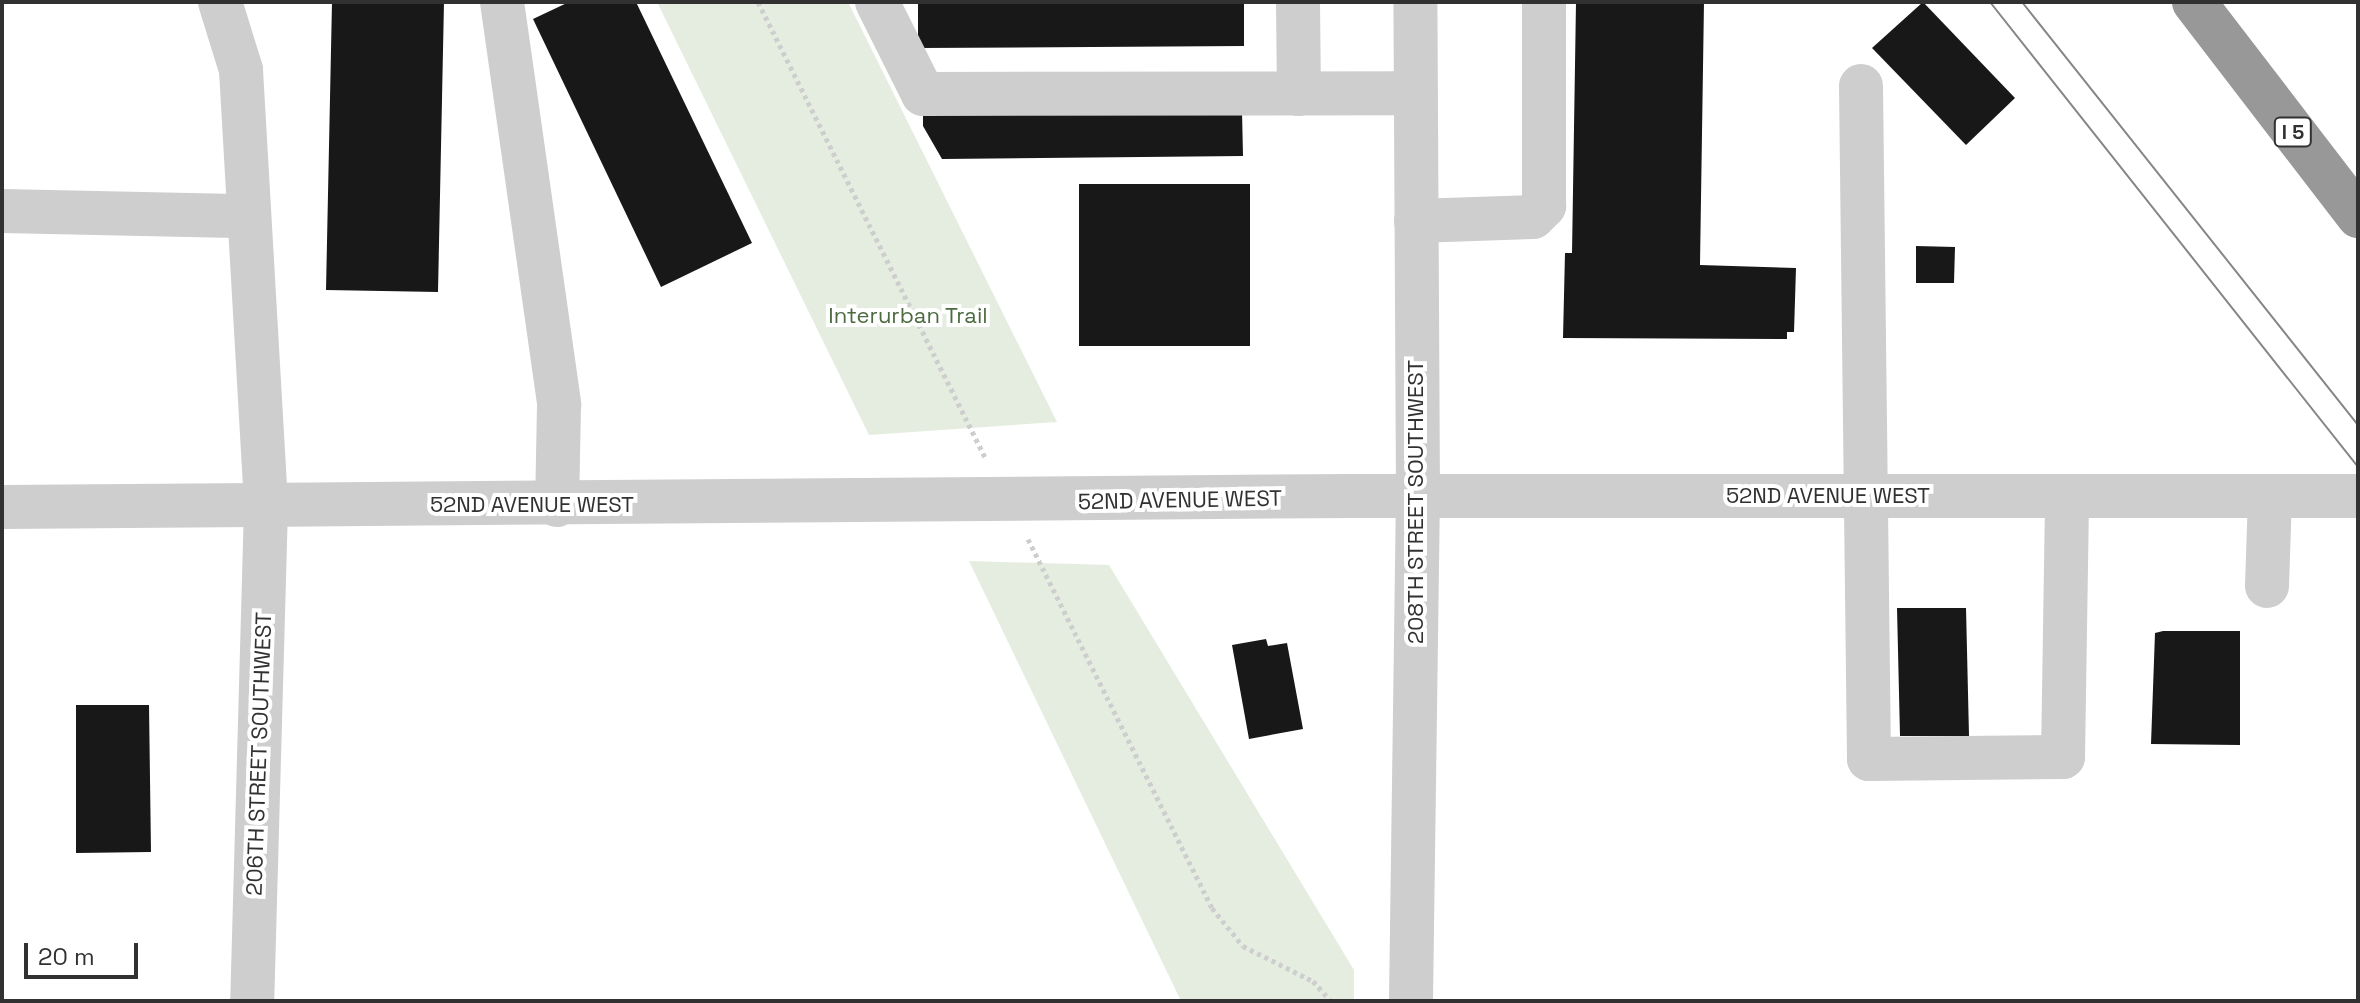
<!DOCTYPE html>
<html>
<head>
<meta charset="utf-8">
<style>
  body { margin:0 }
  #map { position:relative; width:2360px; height:1003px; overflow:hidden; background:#fff; font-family:"Space Grotesk",sans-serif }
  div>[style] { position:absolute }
  .green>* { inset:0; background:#e5ede0 }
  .building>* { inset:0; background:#181818 }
  .path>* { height:5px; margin-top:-2.5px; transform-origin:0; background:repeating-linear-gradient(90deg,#cecece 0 4px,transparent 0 8px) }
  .minor>* { height:44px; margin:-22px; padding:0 22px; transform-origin:22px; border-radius:22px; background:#cecece }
  .highway>* { height:44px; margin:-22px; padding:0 22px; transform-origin:22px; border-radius:22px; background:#989898 }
  .tram>* { height:2px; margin:-1px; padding:0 1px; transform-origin:1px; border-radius:1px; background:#868686 }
  span { translate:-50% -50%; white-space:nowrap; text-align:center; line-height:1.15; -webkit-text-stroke:8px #fff; paint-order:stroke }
  .shield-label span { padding:2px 6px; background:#fff; border:2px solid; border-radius:6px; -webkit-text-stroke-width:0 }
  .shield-label { font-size:20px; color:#313131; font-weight:700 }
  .park-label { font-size:22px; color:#4c6b40 }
  .street-label { font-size:22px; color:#313131 }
  .frame { position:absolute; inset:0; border:4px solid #313131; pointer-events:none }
  .scale { position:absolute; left:24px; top:943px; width:114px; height:36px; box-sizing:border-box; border:4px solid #313131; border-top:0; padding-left:10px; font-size:24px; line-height:28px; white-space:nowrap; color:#313131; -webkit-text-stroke:6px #fff; paint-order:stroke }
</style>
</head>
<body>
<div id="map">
  <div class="green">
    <div style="clip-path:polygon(657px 2px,848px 2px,1057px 422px,869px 435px)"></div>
    <div style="clip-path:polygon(969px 561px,1109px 565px,1354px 970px,1354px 1001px,1181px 1001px)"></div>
  </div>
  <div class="building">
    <div style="clip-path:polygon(332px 2px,444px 2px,438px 292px,326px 290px)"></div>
    <div style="clip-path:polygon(569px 2px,636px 2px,752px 243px,661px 287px,533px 19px)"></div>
    <div style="clip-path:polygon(918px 2px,1244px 2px,1244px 46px,918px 48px)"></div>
    <div style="clip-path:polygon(1576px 2px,1704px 2px,1700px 265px,1796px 268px,1794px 332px,1787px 332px,1787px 339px,1563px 338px,1565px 253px,1572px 253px)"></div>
    <div style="clip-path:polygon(1923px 2px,2015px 98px,1966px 145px,1872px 48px)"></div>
    <div style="clip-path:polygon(923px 110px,1242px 111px,1243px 156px,942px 159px,923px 126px)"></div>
    <div style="clip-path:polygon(1079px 184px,1250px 184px,1250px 346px,1079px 346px)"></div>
    <div style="clip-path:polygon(1916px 246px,1955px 247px,1954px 283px,1916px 283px)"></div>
    <div style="clip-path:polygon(1897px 608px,1966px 608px,1969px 736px,1900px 736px)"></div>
    <div style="clip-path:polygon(2163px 631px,2240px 631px,2240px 745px,2151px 744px,2155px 633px)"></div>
    <div style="clip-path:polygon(1266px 639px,1268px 646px,1287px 643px,1303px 729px,1249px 739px,1232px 645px)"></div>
    <div style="clip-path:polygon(76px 705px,149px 705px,151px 852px,76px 853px)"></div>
  </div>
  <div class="path">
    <div style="left:758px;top:2px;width:511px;rotate:63.49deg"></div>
    <div style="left:1028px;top:539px;width:412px;rotate:63.5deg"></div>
    <div style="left:1212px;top:908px;width:49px;rotate:50.8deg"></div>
    <div style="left:1243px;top:946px;width:78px;rotate:26.6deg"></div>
    <div style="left:1313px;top:981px;width:27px;rotate:48deg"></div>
  </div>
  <div class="minor">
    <div style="left:220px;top:2px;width:71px;rotate:72.8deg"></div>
    <div style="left:241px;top:70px;width:438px;rotate:86.7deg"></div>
    <div style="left:266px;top:507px;width:494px;rotate:91.6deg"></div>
    <div style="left:502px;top:2px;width:407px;rotate:81.9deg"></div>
    <div style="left:559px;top:405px;width:100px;rotate:91.1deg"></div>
    <div style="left:877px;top:2px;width:103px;rotate:63.4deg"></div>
    <div style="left:923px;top:94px;width:492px;rotate:-0.1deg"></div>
    <div style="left:1298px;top:2px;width:92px;rotate:89.4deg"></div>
    <div style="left:1861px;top:86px;width:673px;rotate:89.32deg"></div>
    <div style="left:1869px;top:759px;width:194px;rotate:-0.6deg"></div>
    <div style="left:2063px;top:757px;width:261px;rotate:-89.1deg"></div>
    <div style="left:2px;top:211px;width:246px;rotate:1.2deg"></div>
    <div style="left:1416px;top:221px;width:117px;rotate:-2deg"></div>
    <div style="left:1533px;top:217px;width:16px;rotate:-45deg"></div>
    <div style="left:1544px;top:206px;width:204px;rotate:-90deg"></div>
    <div style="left:2px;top:507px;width:1352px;rotate:-0.47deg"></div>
    <div style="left:1354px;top:496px;width:1004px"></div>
    <div style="left:2267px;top:586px;width:90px;rotate:-88.1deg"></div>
    <div style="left:1411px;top:1001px;width:505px;rotate:-89.21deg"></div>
    <div style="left:1418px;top:496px;width:494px;rotate:-90.3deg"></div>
  </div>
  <div class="highway">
    <div style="left:2194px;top:2px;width:270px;rotate:52.5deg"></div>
  </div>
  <div class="tram">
    <div style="left:1990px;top:2px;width:593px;rotate:51.64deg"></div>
    <div style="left:2022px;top:2px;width:540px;rotate:51.54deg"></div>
  </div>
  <div class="shield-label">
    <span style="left:2293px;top:132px">I 5</span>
  </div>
  <div class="park-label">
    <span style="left:908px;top:316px">Interurban Trail</span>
  </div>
  <div class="street-label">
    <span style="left:1828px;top:496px">52ND AVENUE WEST</span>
    <span style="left:1180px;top:500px;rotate:-1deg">52ND AVENUE WEST</span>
    <span style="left:1416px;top:502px;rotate:-90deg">208TH STREET SOUTHWEST</span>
    <span style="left:532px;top:505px">52ND AVENUE WEST</span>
    <span style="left:259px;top:754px;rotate:-88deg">206TH STREET SOUTHWEST</span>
  </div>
  <div class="frame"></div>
  <div class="scale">20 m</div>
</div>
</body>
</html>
